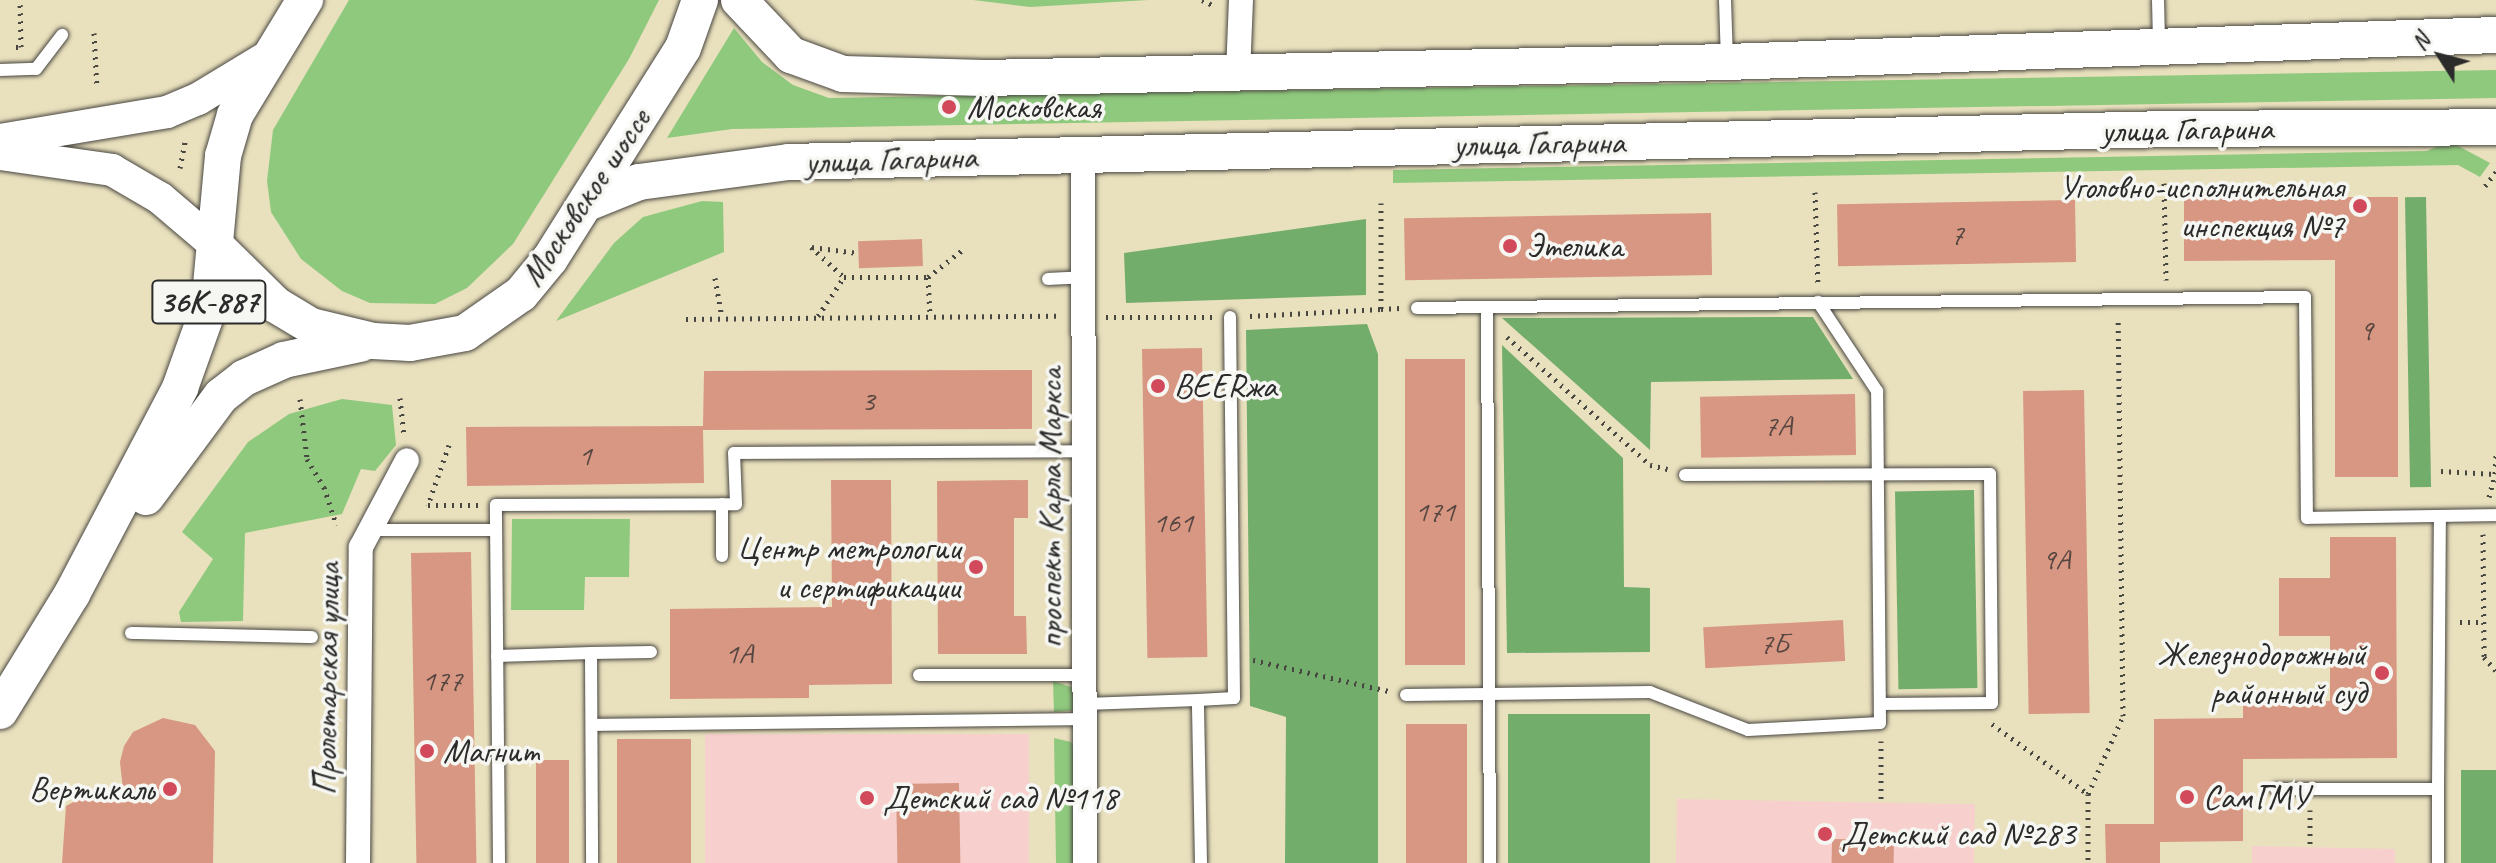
<!DOCTYPE html>
<meta charset="utf-8">
<style>
body{margin:0}
#map{position:relative;width:2496px;height:863px;overflow:hidden;background:#e9e0bd;font-family:Caveat,sans-serif}
div>[style]{position:absolute}
.built>*{inset:0;background:#f7d0ce;transform-origin:0 0}
.green>*{inset:0;background:#8fc97d}
.forest>*{inset:0;background:#73ad6c;transform-origin:0 0}
.building>*{inset:0;background:#d89782;transform-origin:0 0}
.path>*{height:5px;margin-top:-2.5px;transform-origin:0;background:repeating-linear-gradient(90deg,#484641 0 2px,transparent 0 8px)}
.roads{filter:drop-shadow(0 0 2px #484641) drop-shadow(0 0 2px #484641)}
.lane>*{height:12px;margin:-6px;padding:0 6px;transform-origin:6px;border-radius:6px;background:#fff}
.street>*{height:24px;margin:-12px;padding:0 12px;transform-origin:12px;border-radius:12px;background:#fff}
.secondary>*{height:32px;margin:-16px;padding:0 16px;transform-origin:16px;border-radius:16px;background:#fff}
.primary>*{height:36px;margin:-18px;padding:0 18px;transform-origin:18px;border-radius:18px;background:#fff}
.dots>*{width:22px;height:22px;translate:-50% -50%;box-sizing:border-box;border:4px solid #f6f6f2;border-radius:50%}
span{translate:-50% -50%;white-space:nowrap;text-align:center;line-height:1.15;-webkit-text-stroke:7px #f6f6f2;paint-order:stroke}
.number-label{font-size:30px;color:#564641}
.number-label span{-webkit-text-stroke-width:0}
.shield-label span{padding:2px 6px;background:#f6f6f2;border:2px solid;border-radius:6px;-webkit-text-stroke-width:0}
.shield-label{font-size:32px;color:#2b2b2b;font-weight:700}
.poi-label{font-size:34px;color:#2b2b2b}
.left{translate:0 -50%;text-align:left}
.right{translate:-100% -50%;text-align:right}
.street-label{font-size:34px;color:#2b2b2b}
.north{position:absolute;left:2400px;top:16px;width:80px;height:80px;-webkit-text-stroke:6px #f6f6f2;paint-order:stroke;rotate:306deg;font-size:22px;font-weight:700;line-height:32px;text-align:center;color:#2b2b2b}
.north::after{content:'';display:block;margin:auto;width:28px;height:36px;background:#2b2b2b;clip-path:polygon(50% 0,100% 100%,50% 72%,0 100%)}
</style>
<div id="map">
<div class="built">
<div style="left:1029px;top:734px;width:129px;height:324px;rotate:90deg"></div>
<div style="left:1677px;top:799px;width:298px;height:64px;rotate:1deg"></div>
<div style="clip-path:polygon(2252px 846px,2395px 849px,2395px 863px,2252px 863px)"></div>
</div>
<div class="green">
<div style="clip-path:polygon(349px 0,659px 0,629px 59px,513px 244px,467px 288px,435px 304px,370px 303px,342px 291px,301px 259px,271px 212px,267px 181px,273px 130px)"></div>
<div style="clip-path:polygon(973px 0,1148px 0,1030px 7px)"></div>
<div style="clip-path:polygon(734px 28px,762px 62px,793px 85px,829px 98px,2496px 70px,2496px 98px,732px 129px,667px 138px)"></div>
<div style="clip-path:polygon(2449px 141px,2490px 163px,2480px 177px,2458px 165px,1393px 183px,1393px 170px,2427px 151px)"></div>
<div style="clip-path:polygon(702px 201px,723px 202px,724px 252px,556px 321px,614px 243px,643px 217px)"></div>
<div style="clip-path:polygon(342px 399px,392px 405px,396px 445px,375px 471px,361px 469px,342px 514px,245px 533px,243px 621px,181px 622px,179px 612px,213px 559px,182px 532px,248px 442px,289px 414px)"></div>
<div style="clip-path:polygon(512px 519px,630px 519px,629px 577px,585px 577px,584px 610px,511px 610px)"></div>
<div style="clip-path:polygon(1053px 681px,1074px 688px,1077px 710px,1054px 712px)"></div>
<div style="clip-path:polygon(1054px 738px,1071px 742px,1075px 750px,1076px 863px,1056px 863px)"></div>
</div>
<div class="forest">
<div style="left:2426px;top:197px;width:290px;height:21px;rotate:89deg"></div>
<div style="clip-path:polygon(1366px 219px,1366px 295px,1126px 303px,1124px 253px)"></div>
<div style="clip-path:polygon(1813px 317px,1853px 379px,1651px 382px,1650px 450px,1502px 318px)"></div>
<div style="clip-path:polygon(1367px 324px,1378px 354px,1378px 863px,1285px 863px,1286px 717px,1250px 706px,1246px 330px)"></div>
<div style="clip-path:polygon(1502px 345px,1623px 458px,1624px 587px,1650px 588px,1650px 652px,1507px 653px)"></div>
<div style="left:1974px;top:490px;width:198px;height:79px;rotate:89deg"></div>
<div style="left:1508px;top:714px;width:142px;height:149px"></div>
<div style="left:2461px;top:770px;width:35px;height:93px"></div>
</div>
<div class="building">
<div style="clip-path:polygon(2184px 197px,2398px 197px,2398px 477px,2335px 477px,2335px 260px,2184px 261px)"></div>
<div style="left:2075px;top:200px;width:62px;height:238px;rotate:89deg"></div>
<div style="left:1711px;top:213px;width:62px;height:307px;rotate:89deg"></div>
<div style="left:922px;top:239px;width:27px;height:64px;rotate:88deg"></div>
<div style="left:1202px;top:348px;width:309px;height:60px;rotate:89deg"></div>
<div style="left:1465px;top:359px;width:306px;height:60px;rotate:90deg"></div>
<div style="clip-path:polygon(1032px 370px,1032px 429px,703px 430px,704px 483px,467px 486px,466px 427px,703px 426px,704px 371px)"></div>
<div style="left:2084px;top:390px;width:323px;height:61px;rotate:89deg"></div>
<div style="left:1855px;top:394px;width:61px;height:155px;rotate:89deg"></div>
<div style="clip-path:polygon(831px 480px,891px 480px,892px 684px,809px 685px,809px 698px,670px 699px,670px 609px,832px 607px)"></div>
<div style="clip-path:polygon(1028px 480px,1028px 518px,1014px 518px,1014px 616px,1026px 616px,1027px 654px,938px 654px,937px 481px)"></div>
<div style="clip-path:polygon(2330px 537px,2396px 537px,2397px 758px,2243px 759px,2243px 841px,2160px 842px,2160px 863px,2106px 863px,2105px 824px,2154px 824px,2154px 719px,2243px 718px,2243px 702px,2330px 701px,2330px 636px,2279px 636px,2279px 578px,2330px 578px)"></div>
<div style="left:471px;top:552px;width:311px;height:60px;rotate:89deg"></div>
<div style="left:1843px;top:620px;width:41px;height:140px;rotate:87deg"></div>
<div style="clip-path:polygon(163px 718px,195px 725px,215px 751px,213px 863px,62px 863px,66px 806px,79px 799px,124px 799px,120px 762px,124px 746px,133px 732px)"></div>
<div style="left:1406px;top:724px;width:61px;height:139px"></div>
<div style="left:617px;top:739px;width:74px;height:124px"></div>
<div style="left:569px;top:760px;width:103px;height:33px;rotate:90deg"></div>
<div style="left:959px;top:783px;width:80px;height:63px;rotate:89deg"></div>
<div style="left:1832px;top:839px;width:62px;height:24px;rotate:1deg"></div>
</div>
<div class="path">
<div style="left:1202px;top:0;width:14px;rotate:25deg"></div>
<div style="left:94px;top:33px;width:55px;rotate:86.9deg"></div>
<div style="left:16px;top:47px;width:5px"></div>
<div style="left:21px;top:47px;width:47px;rotate:-91.2deg"></div>
<div style="left:180px;top:168px;width:31px;rotate:-79deg"></div>
<div style="left:2164px;top:183px;width:97px;rotate:88.8deg"></div>
<div style="left:2065px;top:185px;width:10px"></div>
<div style="left:2485px;top:186px;width:18px;rotate:-52deg"></div>
<div style="left:1815px;top:192px;width:93px;rotate:88.2deg"></div>
<div style="left:1381px;top:203px;width:106px;rotate:90deg"></div>
<div style="left:1381px;top:309px;width:19px;rotate:-3deg"></div>
<div style="left:811px;top:247px;width:45px;rotate:42.3deg"></div>
<div style="left:844px;top:277px;width:84px"></div>
<div style="left:928px;top:277px;width:47px;rotate:-38.1deg"></div>
<div style="left:812px;top:247px;width:46px;rotate:7.4deg"></div>
<div style="left:928px;top:277px;width:39px;rotate:87deg"></div>
<div style="left:715px;top:278px;width:39px;rotate:80deg"></div>
<div style="left:818px;top:316px;width:47px;rotate:-56.3deg"></div>
<div style="left:1250px;top:316px;width:131px;rotate:-3.1deg"></div>
<div style="left:1106px;top:317px;width:106px"></div>
<div style="left:686px;top:319px;width:374px;rotate:-0.5deg"></div>
<div style="left:1507px;top:337px;width:192px;rotate:41.8deg"></div>
<div style="left:1650px;top:465px;width:18px;rotate:13deg"></div>
<div style="left:400px;top:398px;width:39px;rotate:84deg"></div>
<div style="left:300px;top:399px;width:60px;rotate:83.3deg"></div>
<div style="left:307px;top:459px;width:33px;rotate:59deg"></div>
<div style="left:324px;top:487px;width:40px;rotate:72deg"></div>
<div style="left:449px;top:445px;width:64px;rotate:109.3deg"></div>
<div style="left:428px;top:505px;width:51px"></div>
<div style="left:2441px;top:471px;width:54px;rotate:3.2deg"></div>
<div style="left:2495px;top:474px;width:21px;rotate:-87deg"></div>
<div style="left:2489px;top:497px;width:24px;rotate:-75deg"></div>
<div style="left:2483px;top:534px;width:123px;rotate:89.5deg"></div>
<div style="left:2484px;top:657px;width:18px;rotate:49deg"></div>
<div style="left:2460px;top:622px;width:23px"></div>
<div style="left:1253px;top:660px;width:139px;rotate:12.9deg"></div>
<div style="left:1992px;top:724px;width:119px;rotate:36.1deg"></div>
<div style="left:2088px;top:794px;width:69px;rotate:90deg"></div>
<div style="left:1881px;top:741px;width:62px;rotate:90deg"></div>
<div style="left:2088px;top:794px;width:85px;rotate:-65.8deg"></div>
<div style="left:2123px;top:716px;width:397px;rotate:-90.7deg"></div>
<div style="left:2310px;top:810px;width:38px;rotate:90deg"></div>
</div>
<div class="roads">
<div class="lane">
<div style="left:1725px;top:0;width:59px;rotate:88.1deg"></div>
<div style="left:2158px;top:0;width:42px;rotate:88.6deg"></div>
<div style="left:0;top:70px;width:36px;rotate:-2deg"></div>
<div style="left:36px;top:69px;width:43px;rotate:-52.6deg"></div>
<div style="left:1048px;top:279px;width:34px;rotate:-3deg"></div>
<div style="left:1487px;top:307px;width:556px;rotate:89.69deg"></div>
<div style="left:1417px;top:308px;width:888px;rotate:-0.71deg"></div>
<div style="left:2305px;top:297px;width:221px;rotate:89.5deg"></div>
<div style="left:2307px;top:518px;width:189px;rotate:-0.9deg"></div>
<div style="left:1685px;top:475px;width:305px;rotate:-0.2deg"></div>
<div style="left:1990px;top:474px;width:229px;rotate:89.5deg"></div>
<div style="left:1992px;top:703px;width:111px;rotate:179.5deg"></div>
<div style="left:722px;top:504px;width:52px;rotate:90deg"></div>
<div style="left:368px;top:530px;width:128px"></div>
<div style="left:131px;top:633px;width:181px;rotate:1.3deg"></div>
<div style="left:591px;top:653px;width:60px;rotate:-1deg"></div>
<div style="left:497px;top:656px;width:94px;rotate:-1.8deg"></div>
<div style="left:591px;top:653px;width:210px;rotate:89.7deg"></div>
<div style="left:919px;top:675px;width:166px"></div>
<div style="left:1406px;top:695px;width:244px;rotate:-0.7deg"></div>
<div style="left:1650px;top:692px;width:105px;rotate:21.2deg"></div>
<div style="left:1748px;top:730px;width:132px;rotate:-3deg"></div>
<div style="left:1880px;top:723px;width:332px;rotate:-90.5deg"></div>
<div style="left:1877px;top:391px;width:107px;rotate:-123.5deg"></div>
<div style="left:1085px;top:704px;width:113px;rotate:-2deg"></div>
<div style="left:592px;top:725px;width:493px;rotate:-0.7deg"></div>
<div style="left:2276px;top:789px;width:162px"></div>
<div style="left:2438px;top:789px;width:74px;rotate:90deg"></div>
<div style="left:2438px;top:789px;width:272px;rotate:-89.6deg"></div>
<div style="left:499px;top:863px;width:358px;rotate:-90.5deg"></div>
<div style="left:496px;top:505px;width:240px;rotate:-0.2deg"></div>
<div style="left:736px;top:504px;width:51px;rotate:-92.2deg"></div>
<div style="left:734px;top:453px;width:349px;rotate:-0.3deg"></div>
<div style="left:1201px;top:863px;width:163px;rotate:-91.1deg"></div>
<div style="left:1198px;top:700px;width:36px;rotate:-3deg"></div>
<div style="left:1234px;top:698px;width:381px;rotate:-90.6deg"></div>
</div>
<div class="street">
<div style="left:1238px;top:74px;width:74px;rotate:-87.7deg"></div>
<div style="left:1083px;top:153px;width:710px;rotate:89.84deg"></div>
<div style="left:358px;top:863px;width:316px;rotate:-89.5deg"></div>
<div style="left:361px;top:547px;width:98px;rotate:-62.1deg"></div>
</div>
<div class="secondary">
<div style="left:0;top:140px;width:169px;rotate:-9.5deg"></div>
<div style="left:167px;top:112px;width:34px;rotate:-23deg"></div>
<div style="left:198px;top:99px;width:83px;rotate:-31.2deg"></div>
<div style="left:0;top:154px;width:113px;rotate:8.1deg"></div>
<div style="left:112px;top:170px;width:56px;rotate:30.3deg"></div>
<div style="left:160px;top:198px;width:71px;rotate:40.4deg"></div>
</div>
<div class="primary">
<div style="left:739px;top:0;width:76px;rotate:46.6deg"></div>
<div style="left:791px;top:55px;width:55px;rotate:20.1deg"></div>
<div style="left:843px;top:74px;width:141px;rotate:1.6deg"></div>
<div style="left:984px;top:78px;width:743px;rotate:-1.23deg"></div>
<div style="left:1727px;top:62px;width:769px;rotate:-2.01deg"></div>
<div style="left:587px;top:203px;width:56px;rotate:-22deg"></div>
<div style="left:639px;top:182px;width:151px;rotate:-7.6deg"></div>
<div style="left:789px;top:162px;width:1375px;rotate:-1.37deg"></div>
<div style="left:2164px;top:129px;width:332px;rotate:-0.3deg"></div>
<div style="left:214px;top:244px;width:87px;rotate:44.5deg"></div>
<div style="left:276px;top:305px;width:41px;rotate:31deg"></div>
<div style="left:311px;top:326px;width:64px;rotate:13.6deg"></div>
<div style="left:373px;top:341px;width:37px;rotate:3deg"></div>
<div style="left:410px;top:343px;width:56px;rotate:-10.3deg"></div>
<div style="left:465px;top:333px;width:68px;rotate:-34.9deg"></div>
<div style="left:521px;top:294px;width:45px;rotate:-50.4deg"></div>
<div style="left:550px;top:259px;width:249px;rotate:-57.8deg"></div>
<div style="left:683px;top:48px;width:51px;rotate:-70.5deg"></div>
<div style="left:146px;top:497px;width:126px;rotate:-53.4deg"></div>
<div style="left:221px;top:396px;width:29px;rotate:-38deg"></div>
<div style="left:244px;top:378px;width:44px;rotate:-24.2deg"></div>
<div style="left:284px;top:360px;width:78px;rotate:-11.9deg"></div>
<div style="left:0;top:711px;width:137px;rotate:-58.4deg"></div>
<div style="left:72px;top:594px;width:233px;rotate:-62.3deg"></div>
<div style="left:180px;top:388px;width:86px;rotate:-70.3deg"></div>
<div style="left:209px;top:307px;width:152px;rotate:-84.7deg"></div>
<div style="left:223px;top:156px;width:43px;rotate:-73.7deg"></div>
<div style="left:235px;top:115px;width:135px;rotate:-58.7deg"></div>
</div>
</div>
<div class="dots">
<div style="left:949px;top:107px;background:#d1495b"></div>
<div style="left:2360px;top:206px;background:#d1495b"></div>
<div style="left:1510px;top:246px;background:#d1495b"></div>
<div style="left:1158px;top:386px;background:#d1495b"></div>
<div style="left:976px;top:567px;background:#d1495b"></div>
<div style="left:2382px;top:673px;background:#d1495b"></div>
<div style="left:427px;top:751px;background:#d1495b"></div>
<div style="left:170px;top:789px;background:#d1495b"></div>
<div style="left:2187px;top:797px;background:#d1495b"></div>
<div style="left:867px;top:798px;background:#d1495b"></div>
<div style="left:1825px;top:834px;background:#d1495b"></div>
</div>
<div class="number-label">
<span style="left:1957px;top:234px">7</span>
<span style="left:2366px;top:330px">9</span>
<span style="left:868px;top:400px">3</span>
<span style="left:1778px;top:425px">7А</span>
<span style="left:585px;top:455px">1</span>
<span style="left:1435px;top:511px">171</span>
<span style="left:1173px;top:522px">161</span>
<span style="left:2056px;top:559px">9А</span>
<span style="left:1774px;top:643px">7Б</span>
<span style="left:739px;top:653px">1А</span>
<span style="left:442px;top:680px">177</span>
</div>
<div class="shield-label">
<span style="left:209px;top:302px">36К-887</span>
</div>
<div class="poi-label">
<span class="left" style="left:967px;top:107px">Московская</span>
<span class="right" style="left:2344px;top:206px">Уголовно-исполнительная<br>инспекция №7</span>
<span class="left" style="left:1526px;top:246px">Этелика</span>
<span class="left" style="left:1174px;top:386px">BEERжа</span>
<span class="right" style="left:960px;top:567px">Центр метрологии<br>и сертификации</span>
<span class="right" style="left:2366px;top:673px">Железнодорожный<br>районный суд</span>
<span class="left" style="left:443px;top:751px">Магнит</span>
<span class="right" style="left:154px;top:789px">Вертикаль</span>
<span class="left" style="left:2203px;top:797px">СамГМУ</span>
<span class="left" style="left:883px;top:798px">Детский сад №118</span>
<span class="left" style="left:1841px;top:834px">Детский сад №283</span>
</div>
<div class="street-label">
<span style="left:2187px;top:129px;rotate:-1deg">улица Гагарина</span>
<span style="left:1539px;top:143px;rotate:-1deg">улица Гагарина</span>
<span style="left:891px;top:159px;rotate:-2deg">улица Гагарина</span>
<span style="left:585px;top:197px;rotate:-56deg">Московское шоссе</span>
<span style="left:1050px;top:508px;rotate:-90deg">проспект Карла Маркса</span>
<span style="left:326px;top:679px;rotate:-89deg">Пролетарская улица</span>
</div>
<div class="north">N</div>
</div>
